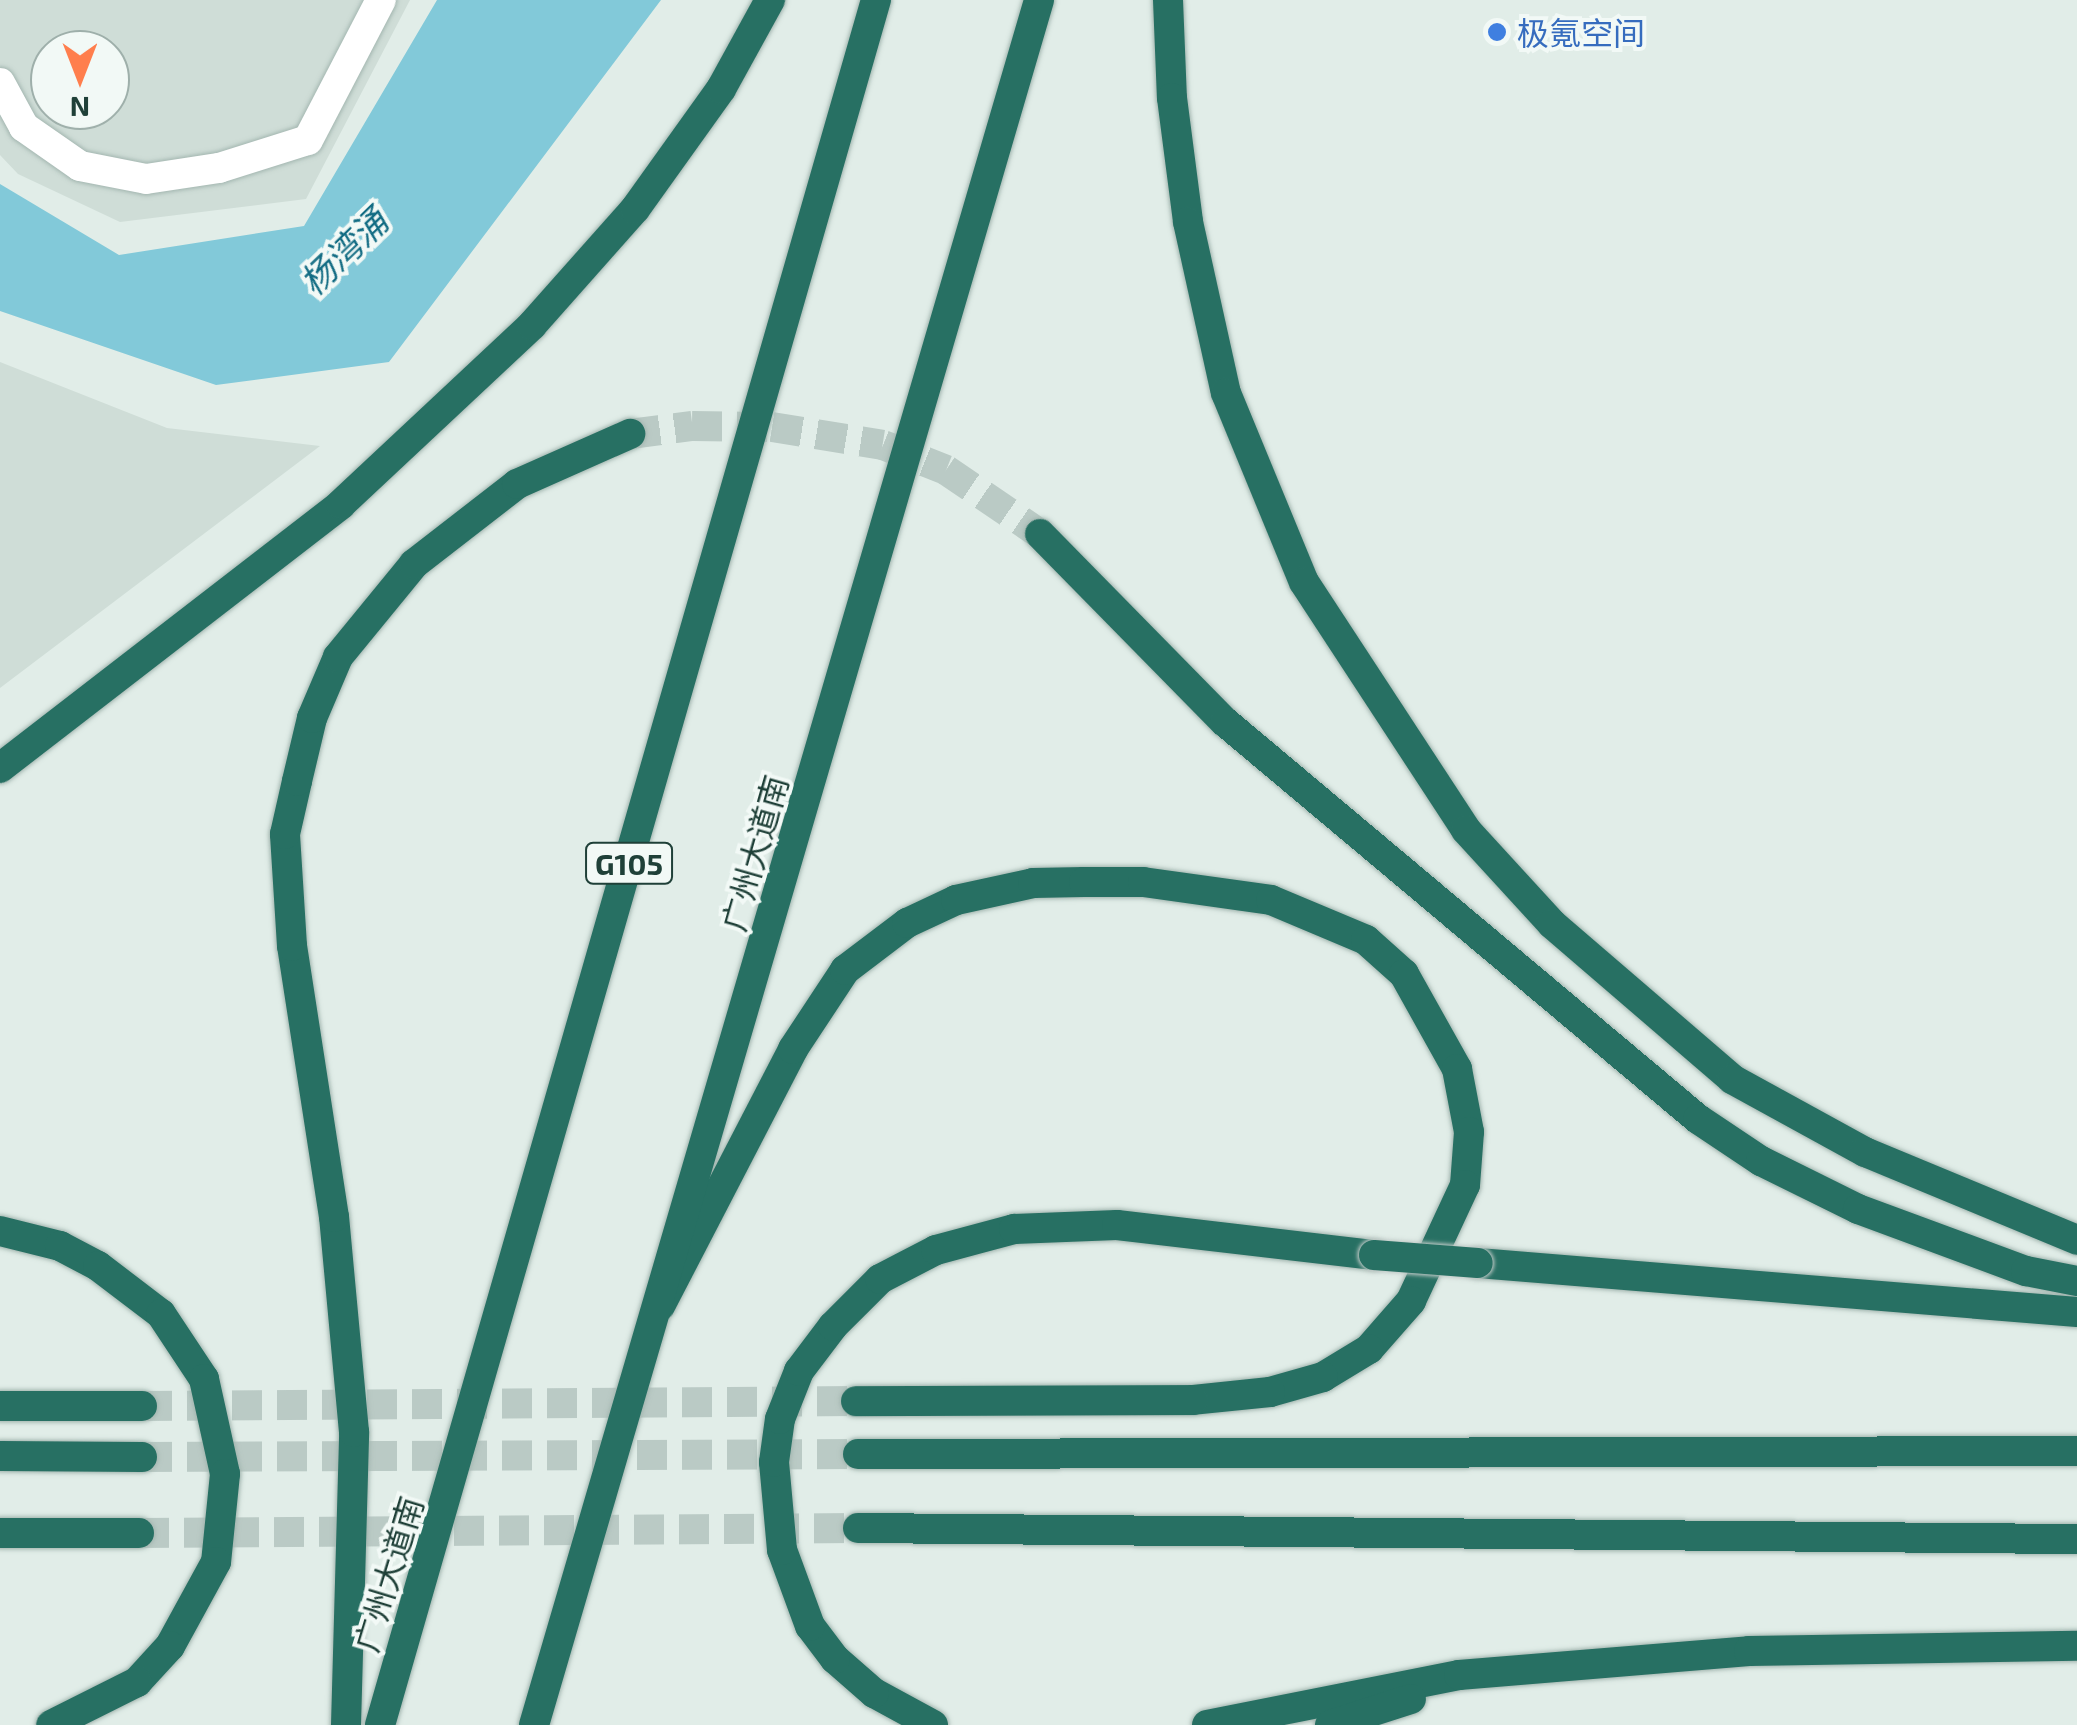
<!DOCTYPE html>
<meta charset="utf-8">
<style>
body{margin:0}
#map{position:relative;width:2077px;height:1725px;overflow:hidden;background:#e1ede8;font-family:"Exo 2","Noto Sans SC",sans-serif}
div>[style]{position:absolute}
.built>*{inset:0;background:#cfddd7}
.water>*{inset:0;background:#82c9d9}
.highway-tunnel>*{height:30px;margin-top:-15px;transform-origin:0;background:repeating-linear-gradient(90deg,#bacac5 0 30px,transparent 0 45px)}
.roads{filter:drop-shadow(0 0 2px #a3b6b0) drop-shadow(0 0 2px #a3b6b0)}
.minor>*{height:30px;margin:-15px;padding:0 15px;transform-origin:15px;border-radius:15px;background:#fff}
.highway>*{height:30px;margin:-15px;padding:0 15px;transform-origin:15px;border-radius:15px;background:#277063}
.bridges{filter:drop-shadow(0 0 2px #c0cac7) drop-shadow(0 0 2px #c0cac7)}
.highway-bridge>*{height:30px;margin:-15px;padding:0 15px;transform-origin:15px;border-radius:15px;background:#277063}
.dots>*{width:28px;height:28px;translate:-50% -50%;box-sizing:border-box;border:5px solid #f2f9f6;border-radius:50%}
span{translate:-50% -50%;white-space:nowrap;text-align:center;line-height:1.15;-webkit-text-stroke:8px #f2f9f6;paint-order:stroke}
.shield-label span{padding:2px 8px;background:#f2f9f6;border:2px solid;border-radius:8px;-webkit-text-stroke-width:0}
.shield-label{font-size:30px;color:#1f4038;font-weight:700}
.shop-label{font-size:32px;color:#366cbe}
.left{translate:0 -50%;text-align:left}
.street-label{font-size:32px;color:#1f4038}
.water-label{font-size:35px;color:#126c83;font-style:italic}
.north{position:absolute;left:30px;top:30px;width:100px;height:100px;box-sizing:border-box;background:#f2f9f6;border:2px solid #9eafaa;border-radius:50%;rotate:180deg;font-size:28px;font-weight:700;line-height:40px;text-align:center;color:#1f4038}
.north::after{content:'';display:block;margin:auto;width:35px;height:45px;background:#ff7e4d;clip-path:polygon(50% 0,100% 100%,50% 72%,0 100%)}
</style>
<div id="map">
<div class="built">
<div style="clip-path:polygon(evenodd,0 0,410px 0,306px 199px,120px 222px,18px 174px,0 155px,0 0,50px 50px,110px 50px,110px 110px,50px 110px,50px 50px)"></div>
<div style="clip-path:polygon(0 362px,167px 428px,320px 446px,0 688px)"></div>
</div>
<div class="water">
<div style="clip-path:polygon(437px 0,661px 0,389px 362px,216px 385px,0 311px,0 184px,119px 255px,304px 226px)"></div>
</div>
<div class="highway-tunnel">
<div style="left:630px;top:434px;width:63px;rotate:-7.4deg"></div>
<div style="left:692px;top:426px;width:80px;rotate:0.7deg"></div>
<div style="left:772px;top:427px;width:112px;rotate:9.2deg"></div>
<div style="left:883px;top:445px;width:68px;rotate:21.6deg"></div>
<div style="left:946px;top:470px;width:114px;rotate:34.2deg"></div>
<div style="left:142px;top:1406px;width:714px;rotate:-0.4deg"></div>
<div style="left:142px;top:1457px;width:716px;rotate:-0.24deg"></div>
<div style="left:139px;top:1533px;width:719px;rotate:-0.4deg"></div>
</div>
<div class="roads">
<div class="minor">
<div style="left:0;top:83px;width:50px;rotate:61.4deg"></div>
<div style="left:24px;top:127px;width:68px;rotate:34.9deg"></div>
<div style="left:80px;top:166px;width:67px;rotate:11.1deg"></div>
<div style="left:146px;top:179px;width:74px;rotate:-8.6deg"></div>
<div style="left:219px;top:168px;width:93px;rotate:-17.5deg"></div>
<div style="left:308px;top:140px;width:158px;rotate:-62.5deg"></div>
</div>
<div class="highway">
<div style="left:1168px;top:0;width:98px;rotate:87.7deg"></div>
<div style="left:1172px;top:98px;width:125px;rotate:82.6deg"></div>
<div style="left:1188px;top:222px;width:175px;rotate:77.5deg"></div>
<div style="left:1226px;top:393px;width:204px;rotate:67.6deg"></div>
<div style="left:1304px;top:582px;width:296px;rotate:56.8deg"></div>
<div style="left:1466px;top:830px;width:127px;rotate:47.5deg"></div>
<div style="left:1552px;top:924px;width:238px;rotate:40.7deg"></div>
<div style="left:1732px;top:1079px;width:152px;rotate:28.8deg"></div>
<div style="left:1865px;top:1152px;width:230px;rotate:22.5deg"></div>
<div style="left:1040px;top:534px;width:264px;rotate:45.5deg"></div>
<div style="left:1225px;top:722px;width:618px;rotate:40.01deg"></div>
<div style="left:1698px;top:1119px;width:76px;rotate:33.7deg"></div>
<div style="left:1761px;top:1161px;width:108px;rotate:26.3deg"></div>
<div style="left:1858px;top:1209px;width:179px;rotate:20.3deg"></div>
<div style="left:2026px;top:1271px;width:52px;rotate:11.1deg"></div>
<div style="left:0;top:768px;width:431px;rotate:-37.7deg"></div>
<div style="left:341px;top:504px;width:262px;rotate:-43.1deg"></div>
<div style="left:532px;top:325px;width:155px;rotate:-48.4deg"></div>
<div style="left:635px;top:209px;width:148px;rotate:-54.4deg"></div>
<div style="left:721px;top:89px;width:102px;rotate:-61.2deg"></div>
<div style="left:0;top:1231px;width:62px;rotate:14deg"></div>
<div style="left:60px;top:1246px;width:43px;rotate:27.8deg"></div>
<div style="left:98px;top:1266px;width:79px;rotate:37.3deg"></div>
<div style="left:161px;top:1314px;width:78px;rotate:56.5deg"></div>
<div style="left:204px;top:1379px;width:97px;rotate:77.5deg"></div>
<div style="left:225px;top:1474px;width:88px;rotate:95.8deg"></div>
<div style="left:216px;top:1562px;width:96px;rotate:118.7deg"></div>
<div style="left:170px;top:1646px;width:49px;rotate:132.5deg"></div>
<div style="left:137px;top:1682px;width:96px;rotate:153.4deg"></div>
<div style="left:1478px;top:1263px;width:601px;rotate:4.68deg"></div>
<div style="left:660px;top:1306px;width:289px;rotate:-62.6deg"></div>
<div style="left:793px;top:1049px;width:95px;rotate:-56.6deg"></div>
<div style="left:845px;top:970px;width:78px;rotate:-37.2deg"></div>
<div style="left:907px;top:923px;width:54px;rotate:-25.1deg"></div>
<div style="left:956px;top:900px;width:79px;rotate:-12.4deg"></div>
<div style="left:1033px;top:883px;width:51px;rotate:-1.1deg"></div>
<div style="left:1084px;top:882px;width:59px"></div>
<div style="left:1143px;top:882px;width:129px;rotate:8deg"></div>
<div style="left:1271px;top:900px;width:103px;rotate:22.8deg"></div>
<div style="left:1366px;top:940px;width:51px;rotate:41.8deg"></div>
<div style="left:1404px;top:974px;width:109px;rotate:60.8deg"></div>
<div style="left:1457px;top:1069px;width:64px;rotate:79.2deg"></div>
<div style="left:1469px;top:1132px;width:53px;rotate:94.3deg"></div>
<div style="left:1465px;top:1185px;width:128px;rotate:115deg"></div>
<div style="left:1411px;top:1301px;width:64px;rotate:131.2deg"></div>
<div style="left:1369px;top:1349px;width:54px;rotate:148.7deg"></div>
<div style="left:1323px;top:1377px;width:55px;rotate:164.2deg"></div>
<div style="left:1270px;top:1392px;width:77px;rotate:174.1deg"></div>
<div style="left:1193px;top:1400px;width:337px;rotate:179.8deg"></div>
<div style="left:0;top:1406px;width:142px"></div>
<div style="left:858px;top:1454px;width:1219px;rotate:-0.14deg"></div>
<div style="left:0;top:1456px;width:142px;rotate:0.4deg"></div>
<div style="left:858px;top:1528px;width:1219px;rotate:0.52deg"></div>
<div style="left:0;top:1533px;width:139px"></div>
<div style="left:346px;top:1725px;width:293px;rotate:-88.4deg"></div>
<div style="left:354px;top:1432px;width:216px;rotate:-95.3deg"></div>
<div style="left:334px;top:1217px;width:274px;rotate:-98.8deg"></div>
<div style="left:292px;top:946px;width:112px;rotate:-93.6deg"></div>
<div style="left:285px;top:834px;width:54px;rotate:-77.2deg"></div>
<div style="left:297px;top:781px;width:65px;rotate:-76.6deg"></div>
<div style="left:312px;top:718px;width:66px;rotate:-66.9deg"></div>
<div style="left:338px;top:657px;width:120px;rotate:-50.7deg"></div>
<div style="left:414px;top:564px;width:130px;rotate:-37.8deg"></div>
<div style="left:517px;top:484px;width:124px;rotate:-23.9deg"></div>
<div style="left:380px;top:1725px;width:1795px;rotate:-73.96deg"></div>
<div style="left:534px;top:1725px;width:1797px;rotate:-73.68deg"></div>
<div style="left:933px;top:1725px;width:67px;rotate:-151.5deg"></div>
<div style="left:874px;top:1693px;width:52px;rotate:-138.9deg"></div>
<div style="left:835px;top:1659px;width:41px;rotate:-127.1deg"></div>
<div style="left:810px;top:1626px;width:81px;rotate:-110.2deg"></div>
<div style="left:782px;top:1550px;width:88px;rotate:-95.2deg"></div>
<div style="left:774px;top:1462px;width:43px;rotate:-82.1deg"></div>
<div style="left:780px;top:1419px;width:52px;rotate:-68.4deg"></div>
<div style="left:799px;top:1371px;width:56px;rotate:-52.9deg"></div>
<div style="left:833px;top:1326px;width:66px;rotate:-45deg"></div>
<div style="left:880px;top:1279px;width:63px;rotate:-27.4deg"></div>
<div style="left:936px;top:1250px;width:81px;rotate:-15.1deg"></div>
<div style="left:1014px;top:1229px;width:103px;rotate:-2.2deg"></div>
<div style="left:1117px;top:1225px;width:259px;rotate:6.7deg"></div>
<div style="left:1207px;top:1725px;width:257px;rotate:-11.2deg"></div>
<div style="left:1459px;top:1675px;width:291px;rotate:-4.7deg"></div>
<div style="left:1749px;top:1651px;width:328px;rotate:-0.9deg"></div>
<div style="left:1330px;top:1725px;width:85px;rotate:-17.8deg"></div>
</div>
</div>
<div class="bridges">
<div class="highway-bridge">
<div style="left:1374px;top:1255px;width:104px;rotate:4.4deg"></div>
</div>
</div>
<div class="dots">
<div style="left:1497px;top:32px;background:#3f7fe0"></div>
</div>
<div class="shield-label">
<span style="left:629px;top:863px">G105</span>
</div>
<div class="shop-label">
<span class="left" style="left:1517px;top:32px">极氪空间</span>
</div>
<div class="street-label">
<span style="left:754px;top:853px;rotate:-74deg">广州大道南</span>
<span style="left:388px;top:1574px;rotate:-73deg">广州大道南</span>
</div>
<div class="water-label">
<span style="left:343px;top:251px;rotate:-44deg">杨湾涌</span>
</div>
<div class="north">N</div>
</div>
